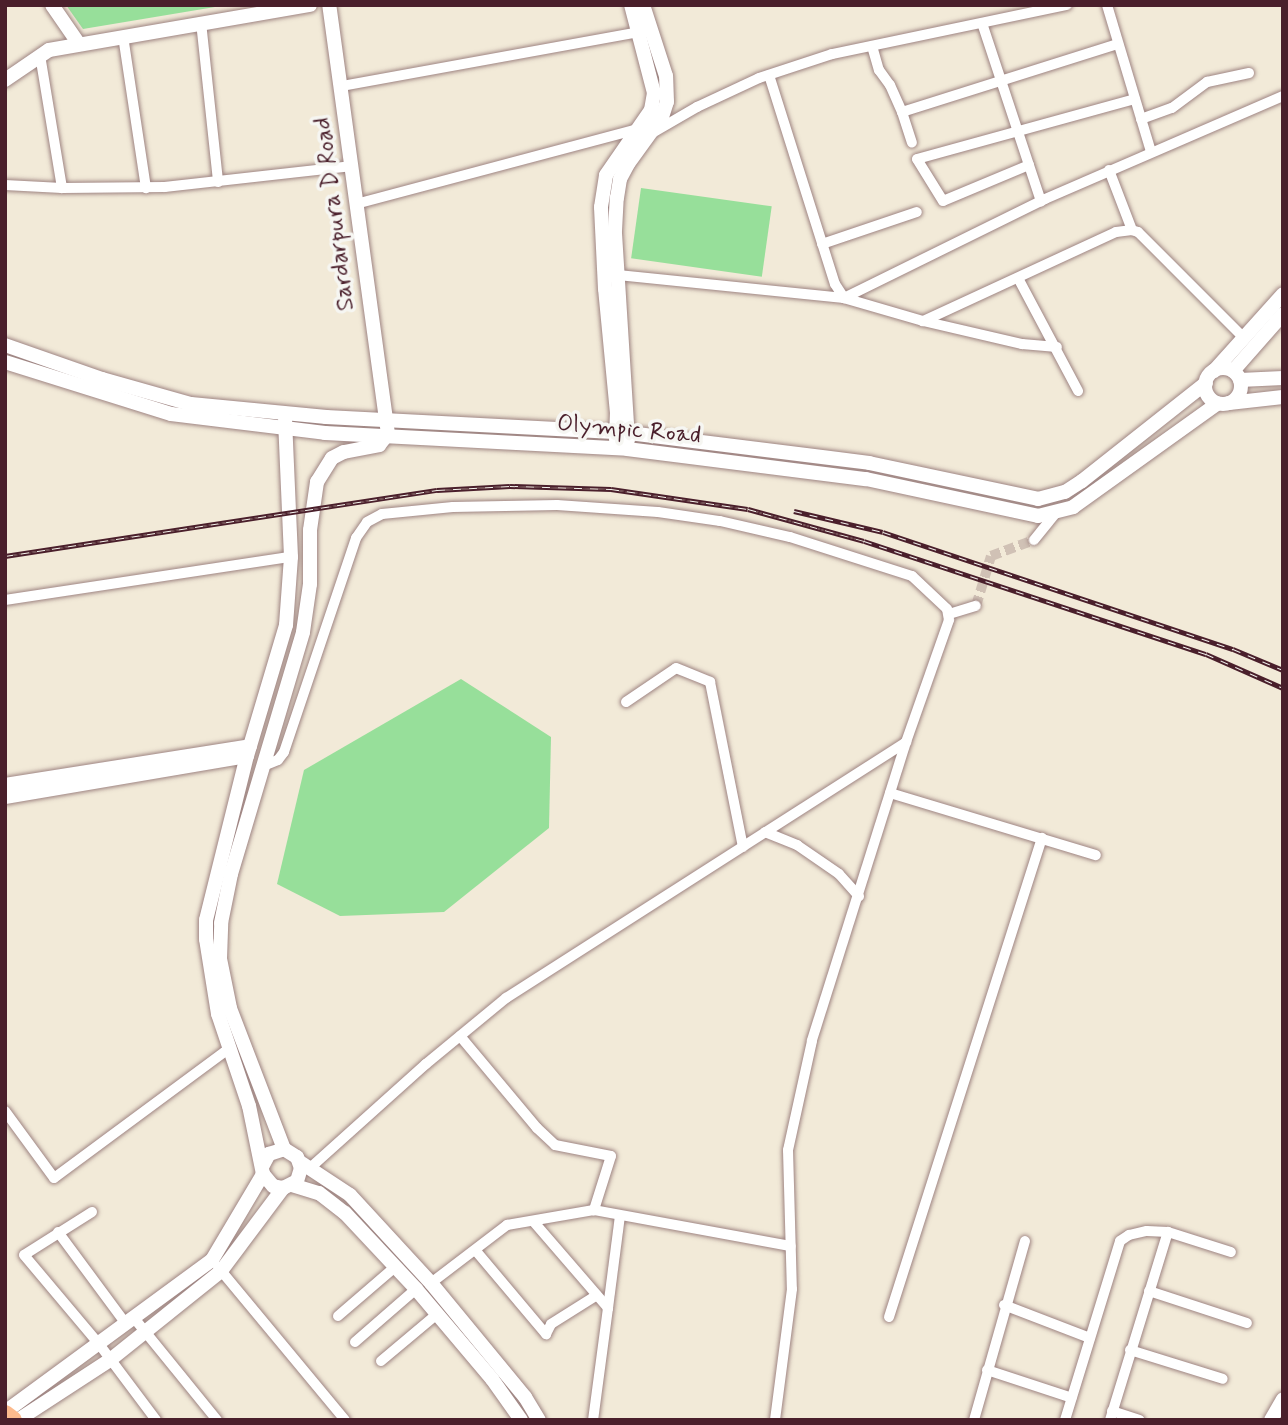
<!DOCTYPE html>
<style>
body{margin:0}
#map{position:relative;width:1288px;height:1425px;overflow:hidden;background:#f2ead8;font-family:Mynerve,sans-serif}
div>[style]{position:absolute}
.green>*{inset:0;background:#97df9a;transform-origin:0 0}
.minor-tunnel>*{height:10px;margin-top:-5px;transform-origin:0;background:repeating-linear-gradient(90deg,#d0c1b5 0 10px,transparent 0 15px)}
.roads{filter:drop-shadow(0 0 2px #9e8482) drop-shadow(0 0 2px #9e8482)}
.minor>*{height:10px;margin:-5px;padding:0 5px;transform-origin:5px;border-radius:5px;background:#fff}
.tertiary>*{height:14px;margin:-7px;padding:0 7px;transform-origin:7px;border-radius:7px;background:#fff}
.tertiary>.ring{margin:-7px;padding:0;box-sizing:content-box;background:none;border:14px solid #fff;border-radius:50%}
.trunk>*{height:18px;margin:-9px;padding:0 9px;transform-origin:9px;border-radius:9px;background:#fcba8d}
.rail>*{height:5px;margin-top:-2.5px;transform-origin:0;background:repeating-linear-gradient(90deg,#f6f6f2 0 8px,#4a1f2b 0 16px);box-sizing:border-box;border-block:2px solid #4a1f2b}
span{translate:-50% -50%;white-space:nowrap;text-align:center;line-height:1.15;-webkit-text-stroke:7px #f6f6f2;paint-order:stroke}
.street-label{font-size:24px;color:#4a1f2b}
.frame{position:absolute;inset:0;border:7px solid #4a1f2b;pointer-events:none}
</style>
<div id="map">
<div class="green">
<div style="clip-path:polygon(66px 5px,227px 5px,83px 29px)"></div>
<div style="left:641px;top:188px;width:132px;height:71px;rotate:8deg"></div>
<div style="clip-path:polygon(461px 679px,551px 737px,549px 828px,444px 912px,340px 916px,277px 884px,304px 770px)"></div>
</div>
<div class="minor-tunnel">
<div style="left:976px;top:606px;width:52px;rotate:-73.3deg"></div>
<div style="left:991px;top:556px;width:46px;rotate:-20.4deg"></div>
</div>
<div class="roads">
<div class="minor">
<div style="left:1107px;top:5px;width:153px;rotate:73.3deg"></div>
<div style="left:201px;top:22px;width:161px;rotate:83.9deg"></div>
<div style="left:982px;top:23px;width:188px;rotate:71.7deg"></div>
<div style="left:123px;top:36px;width:154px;rotate:81.4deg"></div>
<div style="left:872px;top:46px;width:25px;rotate:74deg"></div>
<div style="left:879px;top:70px;width:19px;rotate:54deg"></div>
<div style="left:890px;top:85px;width:30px;rotate:66deg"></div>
<div style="left:902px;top:112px;width:226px;rotate:-17.5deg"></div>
<div style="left:40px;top:55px;width:135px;rotate:80.6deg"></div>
<div style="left:769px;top:75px;width:219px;rotate:72.5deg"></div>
<div style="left:835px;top:284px;width:17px;rotate:57deg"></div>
<div style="left:342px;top:86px;width:302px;rotate:-10.3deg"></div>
<div style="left:902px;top:112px;width:32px;rotate:72deg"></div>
<div style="left:1141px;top:119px;width:33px;rotate:-20deg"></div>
<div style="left:1172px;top:108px;width:44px;rotate:-36.6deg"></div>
<div style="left:1207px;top:82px;width:43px;rotate:-12.1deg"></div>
<div style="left:654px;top:132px;width:50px;rotate:-30.2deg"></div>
<div style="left:697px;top:107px;width:68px;rotate:-25.1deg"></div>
<div style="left:759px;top:78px;width:77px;rotate:-18.2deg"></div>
<div style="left:832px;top:54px;width:240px;rotate:-11.8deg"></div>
<div style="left:1029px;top:165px;width:93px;rotate:157.3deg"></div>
<div style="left:943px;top:201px;width:49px;rotate:-121.8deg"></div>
<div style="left:917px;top:159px;width:226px;rotate:-15.4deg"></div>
<div style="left:1109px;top:170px;width:64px;rotate:69deg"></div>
<div style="left:5px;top:185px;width:57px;rotate:3deg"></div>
<div style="left:62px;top:188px;width:103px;rotate:-0.6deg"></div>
<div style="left:165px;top:187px;width:188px;rotate:-6.4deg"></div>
<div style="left:356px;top:204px;width:295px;rotate:-14.9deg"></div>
<div style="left:822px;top:244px;width:100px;rotate:-18.6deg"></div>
<div style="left:618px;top:275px;width:227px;rotate:5.8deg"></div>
<div style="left:1018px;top:278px;width:128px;rotate:62deg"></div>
<div style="left:923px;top:321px;width:102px;rotate:13.1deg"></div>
<div style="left:1022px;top:344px;width:35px;rotate:5deg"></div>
<div style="left:1242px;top:336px;width:147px;rotate:-135deg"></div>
<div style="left:1138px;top:232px;width:6px;rotate:-162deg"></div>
<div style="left:1132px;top:230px;width:16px;rotate:173deg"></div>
<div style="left:1116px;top:232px;width:213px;rotate:155.2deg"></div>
<div style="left:923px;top:321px;width:82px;rotate:-163.8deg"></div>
<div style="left:844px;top:298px;width:224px;rotate:-26.2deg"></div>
<div style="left:1045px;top:199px;width:259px;rotate:-23.4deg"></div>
<div style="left:1034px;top:540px;width:35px;rotate:-51deg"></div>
<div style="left:5px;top:600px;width:289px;rotate:-8.6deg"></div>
<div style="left:949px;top:614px;width:28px;rotate:-17deg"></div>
<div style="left:626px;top:702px;width:60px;rotate:-34.2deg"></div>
<div style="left:676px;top:668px;width:37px;rotate:22deg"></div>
<div style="left:710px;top:682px;width:168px;rotate:78.7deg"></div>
<div style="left:263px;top:766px;width:16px;rotate:-22deg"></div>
<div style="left:278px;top:760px;width:10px;rotate:-53deg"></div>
<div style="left:284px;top:752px;width:226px;rotate:-71.4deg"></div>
<div style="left:356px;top:538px;width:19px;rotate:-55deg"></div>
<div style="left:367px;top:522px;width:17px;rotate:-28deg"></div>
<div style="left:382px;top:514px;width:71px;rotate:-5.6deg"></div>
<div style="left:453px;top:507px;width:104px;rotate:-1.1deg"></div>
<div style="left:557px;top:505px;width:101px;rotate:4deg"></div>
<div style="left:658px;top:512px;width:63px;rotate:8.3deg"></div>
<div style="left:720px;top:521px;width:72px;rotate:12.9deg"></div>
<div style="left:790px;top:537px;width:128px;rotate:17.7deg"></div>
<div style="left:912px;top:576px;width:48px;rotate:43.3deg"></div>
<div style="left:947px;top:609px;width:11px;rotate:80deg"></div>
<div style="left:949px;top:620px;width:129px;rotate:109.4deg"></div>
<div style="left:906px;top:742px;width:313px;rotate:107.5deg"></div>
<div style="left:812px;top:1041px;width:112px;rotate:102.4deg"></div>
<div style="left:788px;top:1150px;width:139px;rotate:88.4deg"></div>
<div style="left:792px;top:1289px;width:132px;rotate:97.4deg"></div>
<div style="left:890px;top:793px;width:215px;rotate:16.8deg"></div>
<div style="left:765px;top:832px;width:35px;rotate:22deg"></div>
<div style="left:797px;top:845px;width:51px;rotate:34.6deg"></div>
<div style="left:839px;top:874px;width:30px;rotate:48deg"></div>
<div style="left:460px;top:1036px;width:120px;rotate:50.1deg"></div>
<div style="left:537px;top:1128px;width:25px;rotate:43deg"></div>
<div style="left:555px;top:1145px;width:57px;rotate:11.1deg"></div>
<div style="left:611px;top:1156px;width:57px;rotate:107.5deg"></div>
<div style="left:5px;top:1111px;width:83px;rotate:53.8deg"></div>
<div style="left:54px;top:1178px;width:219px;rotate:-36.5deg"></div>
<div style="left:310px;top:1168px;width:156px;rotate:-41.9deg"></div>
<div style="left:426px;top:1064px;width:104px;rotate:-39.5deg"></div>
<div style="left:506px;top:998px;width:475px;rotate:-32.6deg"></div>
<div style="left:92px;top:1212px;width:80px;rotate:147.7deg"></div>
<div style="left:24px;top:1255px;width:116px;rotate:49.9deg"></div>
<div style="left:99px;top:1344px;width:95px;rotate:53.1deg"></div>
<div style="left:533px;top:1221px;width:115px;rotate:49.2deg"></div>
<div style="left:608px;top:1308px;width:113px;rotate:97.6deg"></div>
<div style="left:58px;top:1232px;width:114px;rotate:53.5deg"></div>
<div style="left:476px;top:1251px;width:109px;rotate:49.9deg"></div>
<div style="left:546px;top:1334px;width:11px;rotate:-63deg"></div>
<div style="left:551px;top:1324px;width:54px;rotate:-32.2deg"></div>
<div style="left:218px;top:1267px;width:199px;rotate:50.3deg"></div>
<div style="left:431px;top:1283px;width:96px;rotate:-37.3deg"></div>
<div style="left:507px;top:1225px;width:88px;rotate:-9.8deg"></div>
<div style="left:594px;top:1210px;width:200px;rotate:10.4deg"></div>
<div style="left:1149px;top:1291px;width:103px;rotate:18.1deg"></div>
<div style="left:1004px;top:1305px;width:92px;rotate:21deg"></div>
<div style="left:608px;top:1308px;width:93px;rotate:-82.6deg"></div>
<div style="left:338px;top:1316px;width:75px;rotate:-40.7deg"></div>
<div style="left:889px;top:1317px;width:503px;rotate:-72.29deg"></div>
<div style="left:134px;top:1318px;width:132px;rotate:50.9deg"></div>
<div style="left:355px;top:1342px;width:81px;rotate:-41deg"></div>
<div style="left:1130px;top:1350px;width:97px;rotate:17.3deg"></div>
<div style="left:381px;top:1361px;width:73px;rotate:-40deg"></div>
<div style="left:987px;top:1370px;width:89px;rotate:18.2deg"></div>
<div style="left:1112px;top:1411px;width:29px;rotate:18deg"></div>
<div style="left:974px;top:1420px;width:186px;rotate:-74.1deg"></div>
<div style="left:1065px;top:1420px;width:187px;rotate:-72.9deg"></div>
<div style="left:1120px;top:1241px;width:11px;rotate:-34deg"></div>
<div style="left:1129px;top:1235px;width:18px;rotate:-13deg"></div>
<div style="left:1147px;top:1231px;width:21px;rotate:3deg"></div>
<div style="left:1168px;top:1232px;width:66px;rotate:17.6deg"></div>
<div style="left:1110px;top:1420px;width:197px;rotate:-72.9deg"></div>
</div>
<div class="tertiary">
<div style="left:52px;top:5px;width:47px;rotate:55.3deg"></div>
<div style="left:5px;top:80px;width:53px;rotate:-34.3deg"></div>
<div style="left:49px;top:50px;width:265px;rotate:-9.8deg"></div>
<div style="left:5px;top:345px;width:103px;rotate:19.3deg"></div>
<div style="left:102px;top:379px;width:92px;rotate:15.7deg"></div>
<div style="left:191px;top:404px;width:136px;rotate:5.5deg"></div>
<div style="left:326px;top:417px;width:303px;rotate:3deg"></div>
<div style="left:629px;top:433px;width:242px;rotate:7.1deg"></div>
<div style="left:869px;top:463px;width:173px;rotate:12deg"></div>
<div style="left:1038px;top:499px;width:28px;rotate:-15deg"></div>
<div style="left:1065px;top:492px;width:20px;rotate:-33deg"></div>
<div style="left:1082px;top:481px;width:158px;rotate:-38.3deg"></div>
<div style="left:5px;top:362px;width:174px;rotate:17.4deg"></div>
<div style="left:171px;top:414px;width:155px;rotate:7deg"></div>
<div style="left:325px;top:433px;width:302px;rotate:3deg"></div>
<div style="left:627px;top:449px;width:241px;rotate:7.2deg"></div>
<div style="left:866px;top:479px;width:176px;rotate:12.1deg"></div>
<div style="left:1038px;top:516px;width:36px;rotate:-14deg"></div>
<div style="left:1073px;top:507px;width:178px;rotate:-35.6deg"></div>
<div class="ring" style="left:1205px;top:368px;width:22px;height:22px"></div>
<div style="left:1214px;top:371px;width:103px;rotate:-48.1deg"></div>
<div style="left:1233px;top:371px;width:76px;rotate:-48.7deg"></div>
<div style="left:1240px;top:380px;width:43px;rotate:-2.7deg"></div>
<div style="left:1229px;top:403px;width:54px;rotate:-6.3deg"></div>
<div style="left:616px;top:440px;width:27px;rotate:-88deg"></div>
<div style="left:617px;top:413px;width:125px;rotate:-95.5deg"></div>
<div style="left:605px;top:289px;width:82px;rotate:-92.8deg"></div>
<div style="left:601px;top:207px;width:32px;rotate:-81deg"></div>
<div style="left:606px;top:175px;width:79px;rotate:-55.3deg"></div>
<div style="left:651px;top:110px;width:17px;rotate:-80deg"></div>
<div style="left:654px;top:93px;width:91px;rotate:-104.6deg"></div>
<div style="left:628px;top:440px;width:209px;rotate:-93.6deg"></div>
<div style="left:615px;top:231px;width:33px;rotate:-87deg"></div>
<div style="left:617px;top:198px;width:19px;rotate:-81deg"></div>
<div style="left:620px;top:179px;width:17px;rotate:-62deg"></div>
<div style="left:628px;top:164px;width:58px;rotate:-54.1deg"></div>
<div style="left:662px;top:117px;width:16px;rotate:-72deg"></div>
<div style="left:667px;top:102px;width:26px;rotate:-92deg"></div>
<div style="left:666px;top:76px;width:75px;rotate:-107.9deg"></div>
<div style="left:5px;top:785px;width:248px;rotate:-9deg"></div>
<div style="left:5px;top:797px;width:245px;rotate:-9.6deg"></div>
<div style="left:284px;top:1149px;width:151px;rotate:-111deg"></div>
<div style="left:230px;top:1008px;width:50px;rotate:-101.5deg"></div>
<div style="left:220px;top:959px;width:36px;rotate:-88deg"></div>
<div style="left:221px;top:923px;width:50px;rotate:-78.5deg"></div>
<div style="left:231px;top:874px;width:252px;rotate:-73.4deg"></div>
<div style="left:303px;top:632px;width:49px;rotate:-81.7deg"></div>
<div style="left:310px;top:584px;width:54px;rotate:-90deg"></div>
<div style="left:310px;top:530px;width:49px;rotate:-81.7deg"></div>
<div style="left:317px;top:482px;width:28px;rotate:-58deg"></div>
<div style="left:332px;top:458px;width:13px;rotate:-27deg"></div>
<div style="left:344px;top:452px;width:36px;rotate:-11deg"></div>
<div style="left:379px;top:445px;width:14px;rotate:-51deg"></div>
<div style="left:388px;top:434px;width:433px;rotate:-97.8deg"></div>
<div style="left:300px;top:1162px;width:60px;rotate:33.4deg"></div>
<div style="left:350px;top:1195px;width:120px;rotate:47.4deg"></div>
<div style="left:431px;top:1283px;width:148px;rotate:50.5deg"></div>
<div style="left:525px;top:1397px;width:27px;rotate:59deg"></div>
<div style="left:262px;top:1167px;width:15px;rotate:-62deg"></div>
<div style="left:269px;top:1154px;width:16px;rotate:-18deg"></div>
<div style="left:284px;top:1149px;width:15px;rotate:32deg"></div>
<div style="left:297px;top:1157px;width:12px;rotate:70deg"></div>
<div style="left:301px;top:1168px;width:14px;rotate:107deg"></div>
<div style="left:297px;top:1181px;width:16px;rotate:153deg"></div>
<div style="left:283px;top:1188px;width:10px;rotate:-169deg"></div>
<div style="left:273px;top:1186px;width:16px;rotate:-130deg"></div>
<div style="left:263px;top:1174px;width:69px;rotate:-101.6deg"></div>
<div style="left:249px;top:1106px;width:97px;rotate:-108.6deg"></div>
<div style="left:218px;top:1014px;width:76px;rotate:-99.1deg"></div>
<div style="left:206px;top:939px;width:19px;rotate:-90deg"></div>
<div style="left:206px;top:920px;width:169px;rotate:-76deg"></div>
<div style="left:247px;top:756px;width:137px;rotate:-73.4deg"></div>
<div style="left:286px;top:625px;width:68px;rotate:-85.8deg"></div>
<div style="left:291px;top:557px;width:137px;rotate:-92.5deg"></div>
<div style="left:292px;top:1185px;width:28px;rotate:17deg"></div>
<div style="left:319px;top:1193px;width:33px;rotate:38deg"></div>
<div style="left:345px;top:1213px;width:104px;rotate:46.9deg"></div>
<div style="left:416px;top:1289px;width:118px;rotate:49.8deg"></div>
<div style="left:492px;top:1379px;width:50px;rotate:54.7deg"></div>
<div style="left:5px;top:1412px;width:257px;rotate:-36.3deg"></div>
<div style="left:212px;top:1260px;width:100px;rotate:-59.3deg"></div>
<div style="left:18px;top:1420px;width:110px;rotate:-33.1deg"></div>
<div style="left:110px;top:1360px;width:142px;rotate:-38.7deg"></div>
<div style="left:221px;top:1271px;width:104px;rotate:-53.2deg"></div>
<div style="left:1271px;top:1420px;width:24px;rotate:-60deg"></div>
</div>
<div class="trunk">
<div style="left:5px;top:1414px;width:10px;rotate:37deg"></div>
</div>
</div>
<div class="rail">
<div style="left:794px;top:511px;width:91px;rotate:13.3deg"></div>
<div style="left:883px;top:532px;width:369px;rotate:18.5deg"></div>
<div style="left:1233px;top:649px;width:54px;rotate:22.8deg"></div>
<div style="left:5px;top:556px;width:437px;rotate:-8.7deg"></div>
<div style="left:437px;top:490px;width:73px;rotate:-3.1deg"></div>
<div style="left:510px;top:486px;width:101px;rotate:1.7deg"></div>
<div style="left:611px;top:489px;width:138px;rotate:8.3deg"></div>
<div style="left:748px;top:509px;width:120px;rotate:15.4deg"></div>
<div style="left:864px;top:541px;width:360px;rotate:18.3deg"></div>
<div style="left:1206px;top:654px;width:84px;rotate:23.8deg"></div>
</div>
<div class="street-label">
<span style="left:335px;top:214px;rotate:-97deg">Sardarpura D Road</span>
<span style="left:629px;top:430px;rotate:5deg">Olympic Road</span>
</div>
<div class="frame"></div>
</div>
